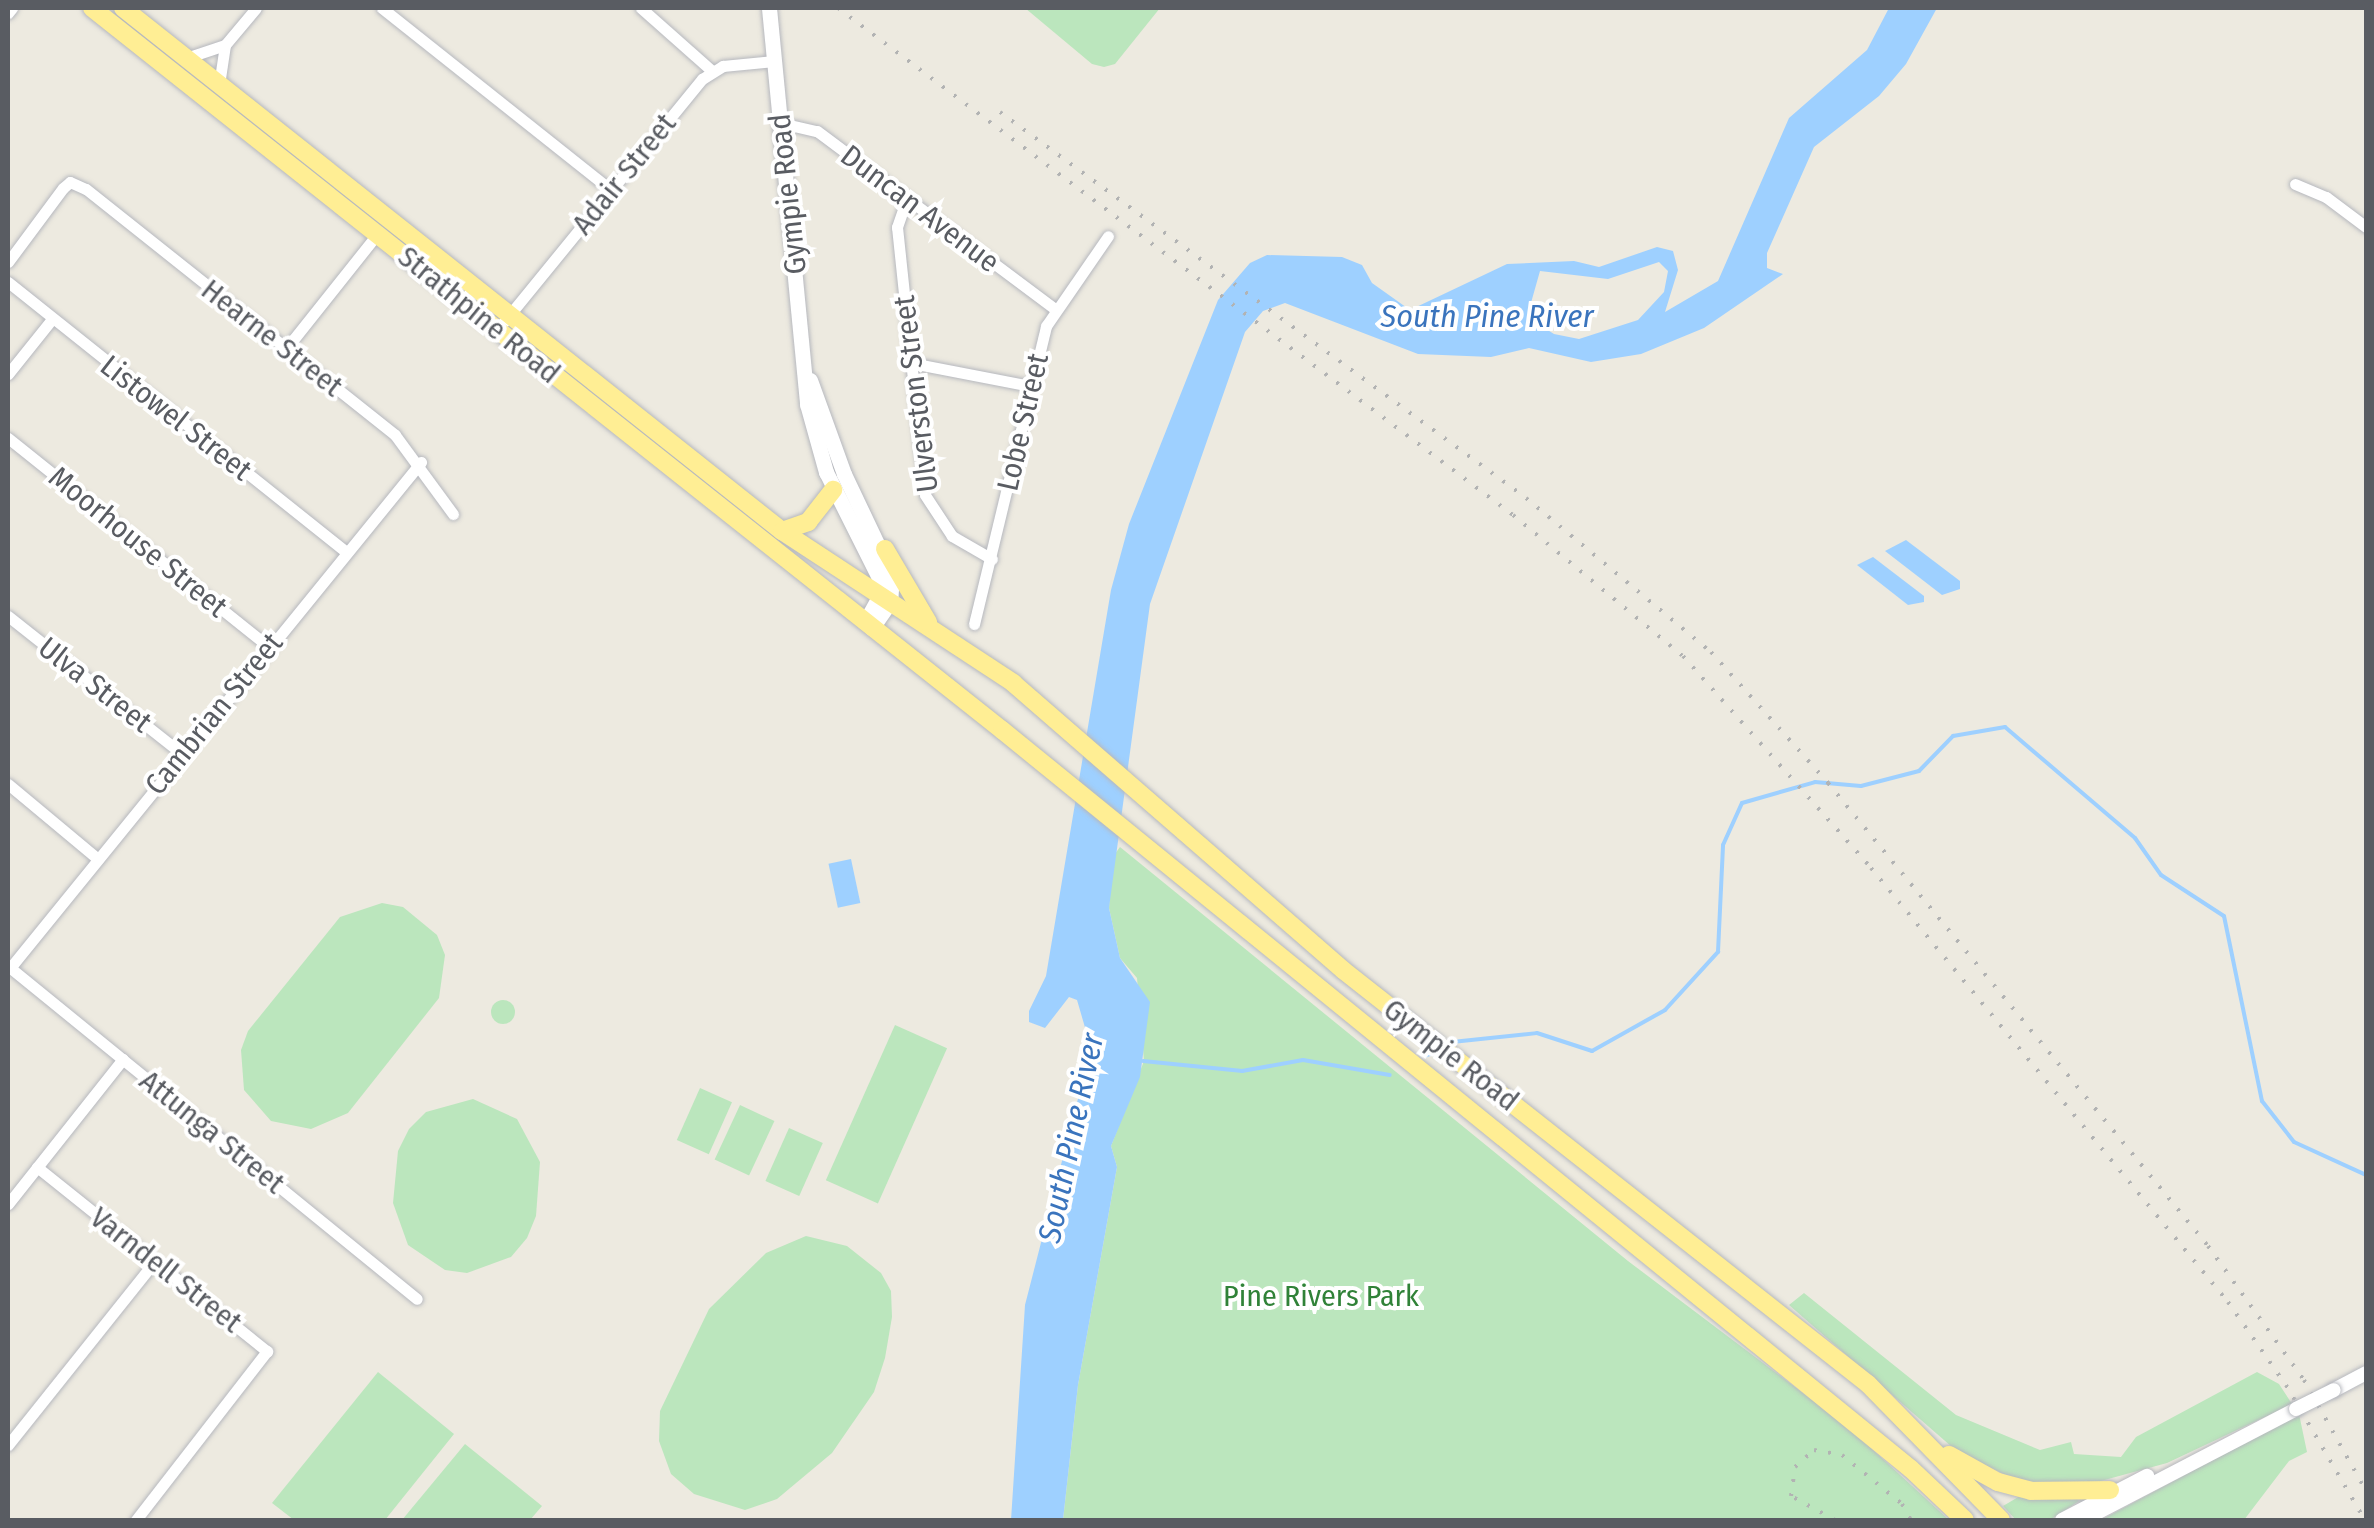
<!DOCTYPE html>
<style>
body{margin:0}
#map{position:relative;width:2374px;height:1528px;overflow:hidden;background:#edeae0;font-family:"Fira Sans Condensed",sans-serif}
div>[style]{position:absolute}
.green>*{inset:0;background:#bbe6bd;transform-origin:0 0}
.round{border-radius:50%}
.water>*{inset:0;background:#9ed0ff;transform-origin:0 0}
.stream>*{height:4px;margin:-2px;padding:0 2px;transform-origin:2px;border-radius:2px;background:#9ed0ff}
.roads{filter:drop-shadow(0 0 2px #b6b8be) drop-shadow(0 0 2px #b6b8be)}
.minor>*{height:11px;margin:-5.5px;padding:0 5.5px;transform-origin:5.5px;border-radius:5.5px;background:#fff}
.tertiary>*{height:14px;margin:-7px;padding:0 7px;transform-origin:7px;border-radius:7px;background:#fff}
.secondary>*{height:15px;margin:-7.5px;padding:0 7.5px;transform-origin:7.5px;border-radius:7.5px;background:#fff}
.trunk>*{height:18px;margin:-9px;padding:0 9px;transform-origin:9px;border-radius:9px;background:#ffee94}
.rail>*{height:4px;margin-top:-2px;transform-origin:0;background:repeating-linear-gradient(90deg,#b2b3b3 0 2.5px,transparent 0 14.5px)}
.bridges{filter:drop-shadow(0 0 2px #b6b8be) drop-shadow(0 0 2px #b6b8be)}
.tertiary-bridge>*{height:14px;margin:-7px;padding:0 7px;transform-origin:7px;border-radius:7px;background:#fff}
span{translate:-50% -50%;white-space:nowrap;text-align:center;line-height:1.15;-webkit-text-stroke:8px #fff;paint-order:stroke}
.street-label{font-size:30px;color:#595c62}
.park-label{font-size:30px;color:#308238}
.water-label{font-size:32px;color:#3a74bd;font-style:italic}
.frame{position:absolute;inset:0;border:10px solid #595c62;pointer-events:none}
</style>
<div id="map">
<div class="green">
<div style="clip-path:polygon(1025px 8px,1160px 8px,1115px 64px,1104px 67px,1092px 64px)"></div>
<div style="clip-path:polygon(1120px 847px,1628px 1261px,1848px 1427px,1949px 1520px,1063px 1520px,1078px 1385px,1117px 1167px,1111px 1146px,1144px 1061px,1137px 978px,1120px 958px,1109px 908px,1112px 858px)"></div>
<div style="clip-path:polygon(382px 903px,403px 907px,437px 935px,445px 955px,439px 998px,348px 1113px,311px 1129px,271px 1121px,244px 1090px,241px 1050px,248px 1031px,340px 917px)"></div>
<div class="round" style="left:491px;top:1000px;width:24px;height:24px"></div>
<div style="left:895px;top:1025px;width:57px;height:170px;rotate:24deg"></div>
<div style="left:700px;top:1088px;width:35px;height:57px;rotate:24deg"></div>
<div style="clip-path:polygon(473px 1099px,517px 1119px,540px 1162px,536px 1216px,527px 1238px,511px 1257px,467px 1273px,445px 1270px,408px 1245px,393px 1203px,398px 1151px,409px 1129px,426px 1112px)"></div>
<div style="left:740px;top:1105px;width:38px;height:60px;rotate:25deg"></div>
<div style="left:789px;top:1128px;width:37px;height:58px;rotate:24deg"></div>
<div style="clip-path:polygon(806px 1236px,847px 1246px,881px 1273px,891px 1291px,892px 1317px,885px 1358px,874px 1392px,832px 1453px,777px 1499px,745px 1510px,694px 1494px,671px 1474px,659px 1441px,660px 1411px,709px 1309px,766px 1253px)"></div>
<div style="clip-path:polygon(1804px 1293px,1956px 1415px,2040px 1450px,2071px 1442px,2074px 1454px,2121px 1457px,2136px 1437px,2257px 1372px,2279px 1384px,2292px 1404px,2167px 1463px,2086px 1485px,2028px 1485px,1960px 1454px,1789px 1305px)"></div>
<div style="clip-path:polygon(378px 1372px,454px 1434px,385px 1520px,294px 1520px,272px 1503px)"></div>
<div style="clip-path:polygon(2299px 1414px,2307px 1452px,2289px 1461px,2244px 1520px,2101px 1520px)"></div>
<div style="clip-path:polygon(465px 1444px,542px 1506px,530px 1520px,402px 1520px)"></div>
<div style="clip-path:polygon(2020px 1496px,2077px 1499px,2079px 1501px,2050px 1520px,2016px 1520px,2003px 1506px)"></div>
</div>
<div class="water">
<div style="clip-path:polygon(evenodd,1889px 8px,1937px 8px,1906px 64px,1879px 96px,1814px 147px,1767px 253px,1767px 268px,1783px 274px,1704px 328px,1641px 354px,1591px 362px,1529px 348px,1491px 357px,1418px 354px,1285px 303px,1263px 311px,1245px 332px,1150px 604px,1109px 908px,1120px 958px,1150px 1002px,1140px 1077px,1111px 1146px,1117px 1167px,1078px 1385px,1063px 1520px,1011px 1520px,1025px 1305px,1091px 1048px,1077px 1000px,1069px 997px,1045px 1028px,1029px 1022px,1029px 1011px,1046px 976px,1111px 590px,1129px 524px,1218px 300px,1250px 263px,1267px 255px,1342px 257px,1362px 265px,1372px 283px,1410px 310px,1507px 264px,1574px 261px,1599px 267px,1657px 247px,1673px 251px,1678px 270px,1665px 312px,1718px 281px,1789px 118px,1867px 50px,1889px 8px,1659px 262px,1668px 271px,1664px 292px,1638px 320px,1579px 339px,1554px 334px,1527px 317px,1540px 271px,1608px 279px,1659px 262px)"></div>
<div style="clip-path:polygon(1906px 540px,1960px 581px,1960px 589px,1942px 595px,1885px 551px)"></div>
<div style="clip-path:polygon(1873px 557px,1924px 596px,1924px 602px,1908px 605px,1857px 565px)"></div>
<div style="left:851px;top:859px;width:45px;height:23px;rotate:78deg"></div>
</div>
<div class="stream">
<div style="left:1452px;top:1042px;width:85px;rotate:-6deg"></div>
<div style="left:1537px;top:1033px;width:58px;rotate:18.1deg"></div>
<div style="left:1592px;top:1051px;width:84px;rotate:-29.3deg"></div>
<div style="left:1665px;top:1010px;width:79px;rotate:-47.6deg"></div>
<div style="left:1718px;top:952px;width:107px;rotate:-87.3deg"></div>
<div style="left:1723px;top:845px;width:46px;rotate:-65.7deg"></div>
<div style="left:1742px;top:803px;width:76px;rotate:-16deg"></div>
<div style="left:1815px;top:782px;width:46px;rotate:5deg"></div>
<div style="left:1861px;top:786px;width:60px;rotate:-14.5deg"></div>
<div style="left:1919px;top:771px;width:49px;rotate:-45.8deg"></div>
<div style="left:1953px;top:736px;width:53px;rotate:-9.8deg"></div>
<div style="left:2005px;top:727px;width:171px;rotate:40.5deg"></div>
<div style="left:2135px;top:838px;width:45px;rotate:54.9deg"></div>
<div style="left:2161px;top:875px;width:75px;rotate:33.1deg"></div>
<div style="left:2224px;top:916px;width:189px;rotate:78.4deg"></div>
<div style="left:2262px;top:1101px;width:52px;rotate:52deg"></div>
<div style="left:2294px;top:1142px;width:79px;rotate:24.6deg"></div>
<div style="left:1425px;top:1056px;width:8px;rotate:-23deg"></div>
<div style="left:1143px;top:1061px;width:100px;rotate:5.8deg"></div>
<div style="left:1242px;top:1071px;width:62px;rotate:-10.2deg"></div>
<div style="left:1303px;top:1060px;width:88px;rotate:9.8deg"></div>
</div>
<div class="roads">
<div class="minor">
<div style="left:382px;top:8px;width:293px;rotate:38.5deg"></div>
<div style="left:641px;top:8px;width:95px;rotate:41.6deg"></div>
<div style="left:8px;top:13px;width:6px;rotate:-51deg"></div>
<div style="left:186px;top:58px;width:41px;rotate:-18.4deg"></div>
<div style="left:225px;top:45px;width:48px;rotate:-50deg"></div>
<div style="left:219px;top:85px;width:40px;rotate:-81.5deg"></div>
<div style="left:781px;top:123px;width:37px;rotate:13deg"></div>
<div style="left:817px;top:131px;width:297px;rotate:36.8deg"></div>
<div style="left:2295px;top:184px;width:34px;rotate:23deg"></div>
<div style="left:2326px;top:197px;width:50px;rotate:36.9deg"></div>
<div style="left:907px;top:198px;width:31px;rotate:109deg"></div>
<div style="left:897px;top:227px;width:269px;rotate:84deg"></div>
<div style="left:925px;top:495px;width:49px;rotate:56.6deg"></div>
<div style="left:952px;top:536px;width:46px;rotate:29.9deg"></div>
<div style="left:8px;top:262px;width:92px;rotate:-53.4deg"></div>
<div style="left:63px;top:188px;width:9px;rotate:-41deg"></div>
<div style="left:70px;top:182px;width:17px;rotate:24deg"></div>
<div style="left:86px;top:189px;width:395px;rotate:38.5deg"></div>
<div style="left:395px;top:435px;width:98px;rotate:53.7deg"></div>
<div style="left:8px;top:282px;width:433px;rotate:38.6deg"></div>
<div style="left:498px;top:329px;width:323px;rotate:-50.8deg"></div>
<div style="left:702px;top:79px;width:25px;rotate:-32deg"></div>
<div style="left:723px;top:66px;width:51px;rotate:-5.6deg"></div>
<div style="left:285px;top:350px;width:151px;rotate:-51.5deg"></div>
<div style="left:911px;top:363px;width:122px;rotate:10.9deg"></div>
<div style="left:8px;top:374px;width:70px;rotate:-51.3deg"></div>
<div style="left:8px;top:438px;width:334px;rotate:38.7deg"></div>
<div style="left:8px;top:616px;width:222px;rotate:38.4deg"></div>
<div style="left:974px;top:624px;width:307px;rotate:-76.4deg"></div>
<div style="left:1046px;top:326px;width:109px;rotate:-55.4deg"></div>
<div style="left:8px;top:784px;width:117px;rotate:39.8deg"></div>
<div style="left:8px;top:966px;width:527px;rotate:39.15deg"></div>
<div style="left:10px;top:968px;width:652px;rotate:-50.91deg"></div>
<div style="left:37px;top:1167px;width:295px;rotate:38.7deg"></div>
<div style="left:267px;top:1351px;width:214px;rotate:127.8deg"></div>
<div style="left:8px;top:1204px;width:185px;rotate:-51.6deg"></div>
<div style="left:8px;top:1445px;width:234px;rotate:-51.4deg"></div>
</div>
<div class="tertiary">
<div style="left:2334px;top:1390px;width:36px;rotate:-28deg"></div>
<div style="left:2062px;top:1520px;width:96px;rotate:-27.4deg"></div>
<div style="left:2083px;top:1520px;width:240px;rotate:-27.5deg"></div>
</div>
<div class="secondary">
<div style="left:769px;top:8px;width:398px;rotate:84.5deg"></div>
<div style="left:807px;top:404px;width:71px;rotate:74.4deg"></div>
<div style="left:826px;top:472px;width:121px;rotate:63.4deg"></div>
<div style="left:880px;top:580px;width:17px;rotate:93deg"></div>
<div style="left:879px;top:597px;width:29px;rotate:119deg"></div>
<div style="left:810px;top:380px;width:100px;rotate:70.1deg"></div>
<div style="left:844px;top:474px;width:112px;rotate:64.6deg"></div>
<div style="left:892px;top:575px;width:27px;rotate:94deg"></div>
<div style="left:890px;top:602px;width:32px;rotate:125deg"></div>
</div>
<div class="trunk">
<div style="left:92px;top:8px;width:1162px;rotate:38.43deg"></div>
<div style="left:1002px;top:730px;width:1171px;rotate:39.11deg"></div>
<div style="left:1911px;top:1469px;width:74px;rotate:43.4deg"></div>
<div style="left:123px;top:8px;width:841px;rotate:38.44deg"></div>
<div style="left:782px;top:531px;width:277px;rotate:33.3deg"></div>
<div style="left:1013px;top:683px;width:437px;rotate:41deg"></div>
<div style="left:1343px;top:970px;width:669px;rotate:38.26deg"></div>
<div style="left:1868px;top:1384px;width:190px;rotate:45.6deg"></div>
<div style="left:782px;top:531px;width:28px;rotate:-19deg"></div>
<div style="left:808px;top:522px;width:41px;rotate:-52deg"></div>
<div style="left:885px;top:549px;width:85px;rotate:59.5deg"></div>
<div style="left:1949px;top:1455px;width:56px;rotate:28.9deg"></div>
<div style="left:1998px;top:1482px;width:34px;rotate:15deg"></div>
<div style="left:2031px;top:1491px;width:79px;rotate:-0.7deg"></div>
</div>
</div>
<div class="rail">
<div style="left:838px;top:8px;width:844px;rotate:36.91deg"></div>
<div style="left:1513px;top:515px;width:221px;rotate:39.7deg"></div>
<div style="left:1683px;top:656px;width:283px;rotate:48.4deg"></div>
<div style="left:1871px;top:868px;width:562px;rotate:50.56deg"></div>
<div style="left:2228px;top:1302px;width:101px;rotate:55.1deg"></div>
<div style="left:2286px;top:1385px;width:156px;rotate:59.7deg"></div>
<div style="left:1000px;top:112px;width:652px;rotate:36.27deg"></div>
<div style="left:1526px;top:498px;width:241px;rotate:39.8deg"></div>
<div style="left:1711px;top:652px;width:176px;rotate:48.2deg"></div>
<div style="left:1828px;top:783px;width:599px;rotate:50.62deg"></div>
<div style="left:2208px;top:1246px;width:165px;rotate:54.4deg"></div>
<div style="left:2304px;top:1380px;width:127px;rotate:60.8deg"></div>
<div style="left:1835px;top:1520px;width:50px;rotate:-151.4deg"></div>
<div style="left:1791px;top:1496px;width:29px;rotate:-82deg"></div>
<div style="left:1795px;top:1467px;width:25px;rotate:-42deg"></div>
<div style="left:1814px;top:1450px;width:28px;rotate:10deg"></div>
<div style="left:1842px;top:1455px;width:77px;rotate:39.2deg"></div>
<div style="left:1902px;top:1504px;width:18px;rotate:61deg"></div>
</div>
<div class="bridges">
<div class="tertiary-bridge">
<div style="left:2296px;top:1409px;width:42px;rotate:-26.6deg"></div>
</div>
</div>
<div class="street-label">
<span style="left:624px;top:174px;rotate:-51deg">Adair Street</span>
<span style="left:788px;top:194px;rotate:-96deg">Gympie Road</span>
<span style="left:920px;top:209px;rotate:37deg">Duncan Avenue</span>
<span style="left:479px;top:315px;rotate:39deg">Strathpine Road</span>
<span style="left:272px;top:338px;rotate:38deg">Hearne Street</span>
<span style="left:916px;top:394px;rotate:-97deg">Ulverston Street</span>
<span style="left:176px;top:418px;rotate:38deg">Listowel Street</span>
<span style="left:1023px;top:422px;rotate:-77deg">Lobe Street</span>
<span style="left:138px;top:542px;rotate:39deg">Moorhouse Street</span>
<span style="left:95px;top:685px;rotate:38deg">Ulva Street</span>
<span style="left:214px;top:714px;rotate:-51deg">Cambrian Street</span>
<span style="left:1451px;top:1055px;rotate:38deg">Gympie Road</span>
<span style="left:212px;top:1132px;rotate:39deg">Attunga Street</span>
<span style="left:166px;top:1270px;rotate:38deg">Varndell Street</span>
</div>
<div class="park-label">
<span style="left:1321px;top:1296px">Pine Rivers Park</span>
</div>
<div class="water-label">
<span style="left:1487px;top:316px">South Pine River</span>
<span style="left:1071px;top:1138px;rotate:-78deg">South Pine River</span>
</div>
<div class="frame"></div>
</div>
